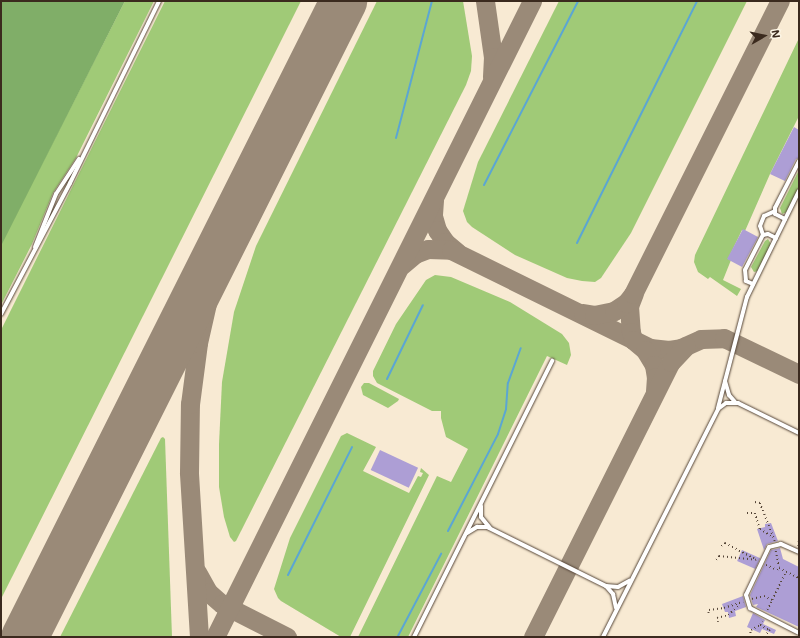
<!DOCTYPE html>
<style>
body{margin:0}
#map{position:relative;width:800px;height:638px;overflow:hidden;background:#f8ead3;font-family:Mali,sans-serif}
div>[style]{position:absolute}
.green>*{inset:0;background:#a0ca77}
.forest>*{inset:0;background:#80ae68}
.stream>*{height:2px;margin:-1px;padding:0 1px;transform-origin:1px;border-radius:1px;background:#5ba6d3}
.taxiway>*{height:19px;margin:-9.5px;padding:0 9.5px;transform-origin:9.5px;border-radius:9.5px;background:#9a8a78}
.runway>*{height:47px;margin:-23.5px;padding:0 23.5px;transform-origin:23.5px;border-radius:23.5px;background:#9a8a78}
.building>*{inset:0;background:#ad9ed5;transform-origin:0 0}
.path>*{height:1.5px;margin-top:-0.75px;transform-origin:0;background:repeating-linear-gradient(90deg,#574739 0 1px,transparent 0 4px)}
.roads{filter:drop-shadow(0 0 1px #574739) drop-shadow(0 0 1px #574739)}
.service>*{height:4px;margin:-2px;padding:0 2px;transform-origin:2px;border-radius:2px;background:#fff}
span{translate:-50% -50%;white-space:nowrap;text-align:center;line-height:1.15;-webkit-text-stroke:3.5px #fcf5e5;paint-order:stroke}
.frame{position:absolute;inset:0;border:2px solid #3b2a1e;pointer-events:none}
.north{position:absolute;left:744px;top:16px;width:40px;height:40px;-webkit-text-stroke:3px #fcf5e5;paint-order:stroke;rotate:81deg;font-size:11px;font-weight:700;line-height:16px;text-align:center;color:#3b2a1e}
.north::after{content:'';display:block;margin:auto;width:14px;height:18px;background:#3b2a1e;clip-path:polygon(50% 0,100% 100%,50% 72%,0 100%)}
</style>
<div id="map">
<div class="green">
<div style="clip-path:polygon(125px 1px,154px 1px,76px 158px,53px 193px,32px 244px,1px 305px,1px 244px)"></div>
<div style="clip-path:polygon(165px 1px,301px 1px,1px 599px,1px 330px)"></div>
<div style="clip-path:polygon(377px 1px,463px 1px,472px 56px,471px 71px,466px 85px,236px 541px,234px 542px,230px 537px,224px 517px,219px 487px,219px 444px,222px 382px,234px 312px,256px 246px)"></div>
<div style="clip-path:polygon(559px 1px,747px 1px,631px 233px,601px 278px,595px 282px,582px 281px,567px 278px,515px 255px,472px 227px,467px 222px,463px 211px,478px 162px)"></div>
<div style="clip-path:polygon(799px 38px,799px 116px,770px 174px,745px 231px,742px 230px,728px 259px,731px 260px,723px 280px,741px 289px,737px 296px,710px 277px,708px 279px,698px 272px,694px 262px,695px 255px)"></div>
<div style="clip-path:polygon(799px 170px,799px 187px,787px 212px,782px 214px,780px 208px)"></div>
<div style="clip-path:polygon(768px 239px,771px 244px,758px 271px,754px 272px,751px 267px,765px 241px)"></div>
<div style="clip-path:polygon(435px 275px,451px 277px,510px 302px,562px 334px,569px 343px,571px 355px,567px 365px,547px 356px,408px 637px,358px 637px,437px 476px,451px 482px,468px 449px,446px 437px,441px 418px,441px 411px,432px 411px,377px 383px,373px 376px,373px 371px,396px 324px,426px 280px)"></div>
<div style="clip-path:polygon(364px 383px,369px 383px,399px 399px,398px 401px,388px 408px,363px 395px,361px 387px)"></div>
<div style="clip-path:polygon(347px 433px,376px 447px,363px 471px,409px 493px,418px 476px,421px 477px,423px 473px,420px 472px,421px 468px,429px 475px,350px 637px,341px 637px,281px 601px,278px 598px,274px 589px,290px 538px,341px 436px)"></div>
<div style="clip-path:polygon(163px 437px,165px 439px,172px 637px,60px 637px,161px 438px)"></div>
</div>
<div class="forest">
<div style="clip-path:polygon(1px 1px,125px 1px,2px 244px,1px 244px)"></div>
</div>
<div class="stream">
<div style="left:396px;top:138px;width:142px;rotate:-75.3deg"></div>
<div style="left:484px;top:185px;width:207px;rotate:-62.9deg"></div>
<div style="left:577px;top:243px;width:270px;rotate:-63.6deg"></div>
<div style="left:387px;top:379px;width:82px;rotate:-64.1deg"></div>
<div style="left:448px;top:531px;width:109px;rotate:-62.7deg"></div>
<div style="left:498px;top:434px;width:26px;rotate:-72deg"></div>
<div style="left:506px;top:409px;width:26px;rotate:-86deg"></div>
<div style="left:508px;top:383px;width:37px;rotate:-70deg"></div>
<div style="left:288px;top:575px;width:143px;rotate:-63.4deg"></div>
<div style="left:398px;top:636px;width:93px;rotate:-62.3deg"></div>
<div style="left:543px;top:637px;width:68px;rotate:-65.7deg"></div>
</div>
<div class="taxiway">
<div style="left:485px;top:1px;width:57px;rotate:81.9deg"></div>
<div style="left:493px;top:57px;width:20px;rotate:93deg"></div>
<div style="left:434px;top:200px;width:16px;rotate:94deg"></div>
<div style="left:433px;top:216px;width:15px;rotate:74deg"></div>
<div style="left:437px;top:230px;width:14px;rotate:56deg"></div>
<div style="left:445px;top:242px;width:16px;rotate:40deg"></div>
<div style="left:402px;top:265px;width:17px;rotate:-40deg"></div>
<div style="left:415px;top:254px;width:14px;rotate:-21deg"></div>
<div style="left:428px;top:249px;width:23px;rotate:2deg"></div>
<div style="left:451px;top:250px;width:222px;rotate:26.2deg"></div>
<div style="left:650px;top:348px;width:19px;rotate:6deg"></div>
<div style="left:669px;top:350px;width:12px;rotate:-9deg"></div>
<div style="left:681px;top:348px;width:22px;rotate:-24deg"></div>
<div style="left:701px;top:339px;width:23px;rotate:-2deg"></div>
<div style="left:724px;top:338px;width:83px;rotate:25.6deg"></div>
<div style="left:634px;top:293px;width:14px;rotate:111deg"></div>
<div style="left:629px;top:306px;width:26px;rotate:86deg"></div>
<div style="left:631px;top:332px;width:8px;rotate:76deg"></div>
<div style="left:633px;top:340px;width:16px;rotate:40deg"></div>
<div style="left:645px;top:350px;width:17px;rotate:59deg"></div>
<div style="left:654px;top:365px;width:12px;rotate:81deg"></div>
<div style="left:656px;top:377px;width:14px;rotate:94deg"></div>
<div style="left:583px;top:313px;width:11px;rotate:10deg"></div>
<div style="left:594px;top:315px;width:20px;rotate:-11deg"></div>
<div style="left:614px;top:311px;width:14px;rotate:-34deg"></div>
<div style="left:626px;top:303px;width:11px;rotate:-52deg"></div>
<div style="left:633px;top:294px;width:328px;rotate:-63.4deg"></div>
<div style="left:197px;top:572px;width:23px;rotate:61deg"></div>
<div style="left:208px;top:592px;width:18px;rotate:41deg"></div>
<div style="left:222px;top:604px;width:73px;rotate:26.9deg"></div>
<div style="left:199px;top:637px;width:165px;rotate:-93.5deg"></div>
<div style="left:189px;top:472px;width:68px;rotate:-89.2deg"></div>
<div style="left:190px;top:404px;width:62px;rotate:-82.5deg"></div>
<div style="left:198px;top:343px;width:99px;rotate:-77.2deg"></div>
<div style="left:215px;top:637px;width:711px;rotate:-63.51deg"></div>
<div style="left:533px;top:637px;width:308px;rotate:-63.4deg"></div>
<div style="left:671px;top:362px;width:22px;rotate:-47deg"></div>
</div>
<div class="runway">
<div style="left:24px;top:637px;width:712px;rotate:-63.36deg"></div>
</div>
<div class="building">
<div style="clip-path:polygon(794px 127px,799px 130px,799px 158px,796px 159px,785px 181px,770px 174px)"></div>
<div style="left:743px;top:229px;width:17px;height:34px;rotate:28deg"></div>
<div style="left:380px;top:450px;width:42px;height:22px;rotate:25deg"></div>
<div style="clip-path:polygon(771px 523px,778px 541px,767px 544px,764px 550px,757px 529px,765px 527px,765px 524px)"></div>
<div style="clip-path:polygon(780px 548px,783px 559px,799px 567px,799px 627px,756px 607px,758px 604px,753px 605px,750px 595px,771px 550px)"></div>
<div style="left:742px;top:550px;width:20px;height:12px;rotate:24deg"></div>
<div style="clip-path:polygon(743px 596px,746px 607px,735px 611px,736px 616px,729px 618px,728px 612px,725px 612px,722px 604px)"></div>
<div style="clip-path:polygon(753px 613px,765px 620px,763px 624px,776px 630px,774px 634px,762px 629px,760px 633px,747px 627px)"></div>
</div>
<div class="path">
<div style="left:755px;top:502px;width:5px;rotate:11deg"></div>
<div style="left:760px;top:503px;width:41px;rotate:68.5deg"></div>
<div style="left:747px;top:513px;width:8px"></div>
<div style="left:755px;top:513px;width:17px;rotate:73deg"></div>
<div style="left:760px;top:529px;width:15px;rotate:32deg"></div>
<div style="left:721px;top:546px;width:5px;rotate:-37deg"></div>
<div style="left:725px;top:543px;width:36px;rotate:28deg"></div>
<div style="left:798px;top:546px;width:8px;rotate:-83deg"></div>
<div style="left:776px;top:551px;width:16px;rotate:79deg"></div>
<div style="left:716px;top:560px;width:5px;rotate:-53deg"></div>
<div style="left:719px;top:556px;width:37px;rotate:6deg"></div>
<div style="left:766px;top:565px;width:12px;rotate:24deg"></div>
<div style="left:777px;top:570px;width:3px;rotate:-45deg"></div>
<div style="left:779px;top:568px;width:22px;rotate:27deg"></div>
<div style="left:752px;top:599px;width:12px;rotate:-14deg"></div>
<div style="left:764px;top:596px;width:9px;rotate:27deg"></div>
<div style="left:772px;top:600px;width:32px;rotate:-64deg"></div>
<div style="left:767px;top:610px;width:10px;rotate:-61deg"></div>
<div style="left:708px;top:613px;width:3px;rotate:-72deg"></div>
<div style="left:709px;top:610px;width:15px;rotate:-8deg"></div>
<div style="left:724px;top:608px;width:20px;rotate:-18deg"></div>
<div style="left:718px;top:622px;width:4px;rotate:-104deg"></div>
<div style="left:717px;top:618px;width:11px;rotate:-15deg"></div>
<div style="left:728px;top:615px;width:15px;rotate:-42deg"></div>
<div style="left:760px;top:625px;width:11px;rotate:27deg"></div>
<div style="left:770px;top:630px;width:9px;rotate:126deg"></div>
<div style="left:749px;top:637px;width:7px;rotate:-74deg"></div>
<div style="left:751px;top:630px;width:10px;rotate:-29deg"></div>
<div style="left:760px;top:625px;width:4px;rotate:-63deg"></div>
</div>
<div class="roads">
<div class="service">
<div style="left:785px;top:219px;width:11px;rotate:-153deg"></div>
<div style="left:775px;top:214px;width:6px;rotate:-90deg"></div>
<div style="left:775px;top:208px;width:53px;rotate:-62.9deg"></div>
<div style="left:763px;top:235px;width:9px;rotate:-108deg"></div>
<div style="left:760px;top:226px;width:11px;rotate:-68deg"></div>
<div style="left:764px;top:216px;width:12px;rotate:-24deg"></div>
<div style="left:35px;top:247px;width:57px;rotate:-68.4deg"></div>
<div style="left:56px;top:194px;width:42px;rotate:-56.7deg"></div>
<div style="left:753px;top:284px;width:8px;rotate:-157deg"></div>
<div style="left:746px;top:281px;width:11px;rotate:-95deg"></div>
<div style="left:745px;top:270px;width:39px;rotate:-63deg"></div>
<div style="left:763px;top:235px;width:5px;rotate:-11deg"></div>
<div style="left:768px;top:234px;width:9px;rotate:27deg"></div>
<div style="left:1px;top:314px;width:148px;rotate:-62.2deg"></div>
<div style="left:70px;top:183px;width:203px;rotate:-63.9deg"></div>
<div style="left:725px;top:381px;width:15px;rotate:74deg"></div>
<div style="left:729px;top:395px;width:9px;rotate:49deg"></div>
<div style="left:718px;top:408px;width:115px;rotate:-75.4deg"></div>
<div style="left:747px;top:297px;width:118px;rotate:-63.9deg"></div>
<div style="left:481px;top:506px;width:11px;rotate:90deg"></div>
<div style="left:481px;top:517px;width:14px;rotate:51deg"></div>
<div style="left:467px;top:533px;width:12px;rotate:-31deg"></div>
<div style="left:477px;top:527px;width:10px"></div>
<div style="left:487px;top:527px;width:133px;rotate:26.4deg"></div>
<div style="left:606px;top:586px;width:12px;rotate:5deg"></div>
<div style="left:618px;top:587px;width:13px;rotate:-29deg"></div>
<div style="left:799px;top:552px;width:20px;rotate:-156deg"></div>
<div style="left:781px;top:544px;width:12px;rotate:166deg"></div>
<div style="left:769px;top:547px;width:53px;rotate:115.6deg"></div>
<div style="left:746px;top:595px;width:14px;rotate:73deg"></div>
<div style="left:750px;top:608px;width:55px;rotate:27deg"></div>
<div style="left:606px;top:586px;width:11px;rotate:49deg"></div>
<div style="left:613px;top:594px;width:14px;rotate:78deg"></div>
<div style="left:414px;top:637px;width:309px;rotate:-63.4deg"></div>
<div style="left:603px;top:637px;width:255px;rotate:-63.2deg"></div>
<div style="left:718px;top:409px;width:10px;rotate:-37deg"></div>
<div style="left:726px;top:403px;width:12px"></div>
<div style="left:738px;top:403px;width:68px;rotate:26.2deg"></div>
</div>
</div>
<div class="frame"></div>
<div class="north">N</div>
</div>
